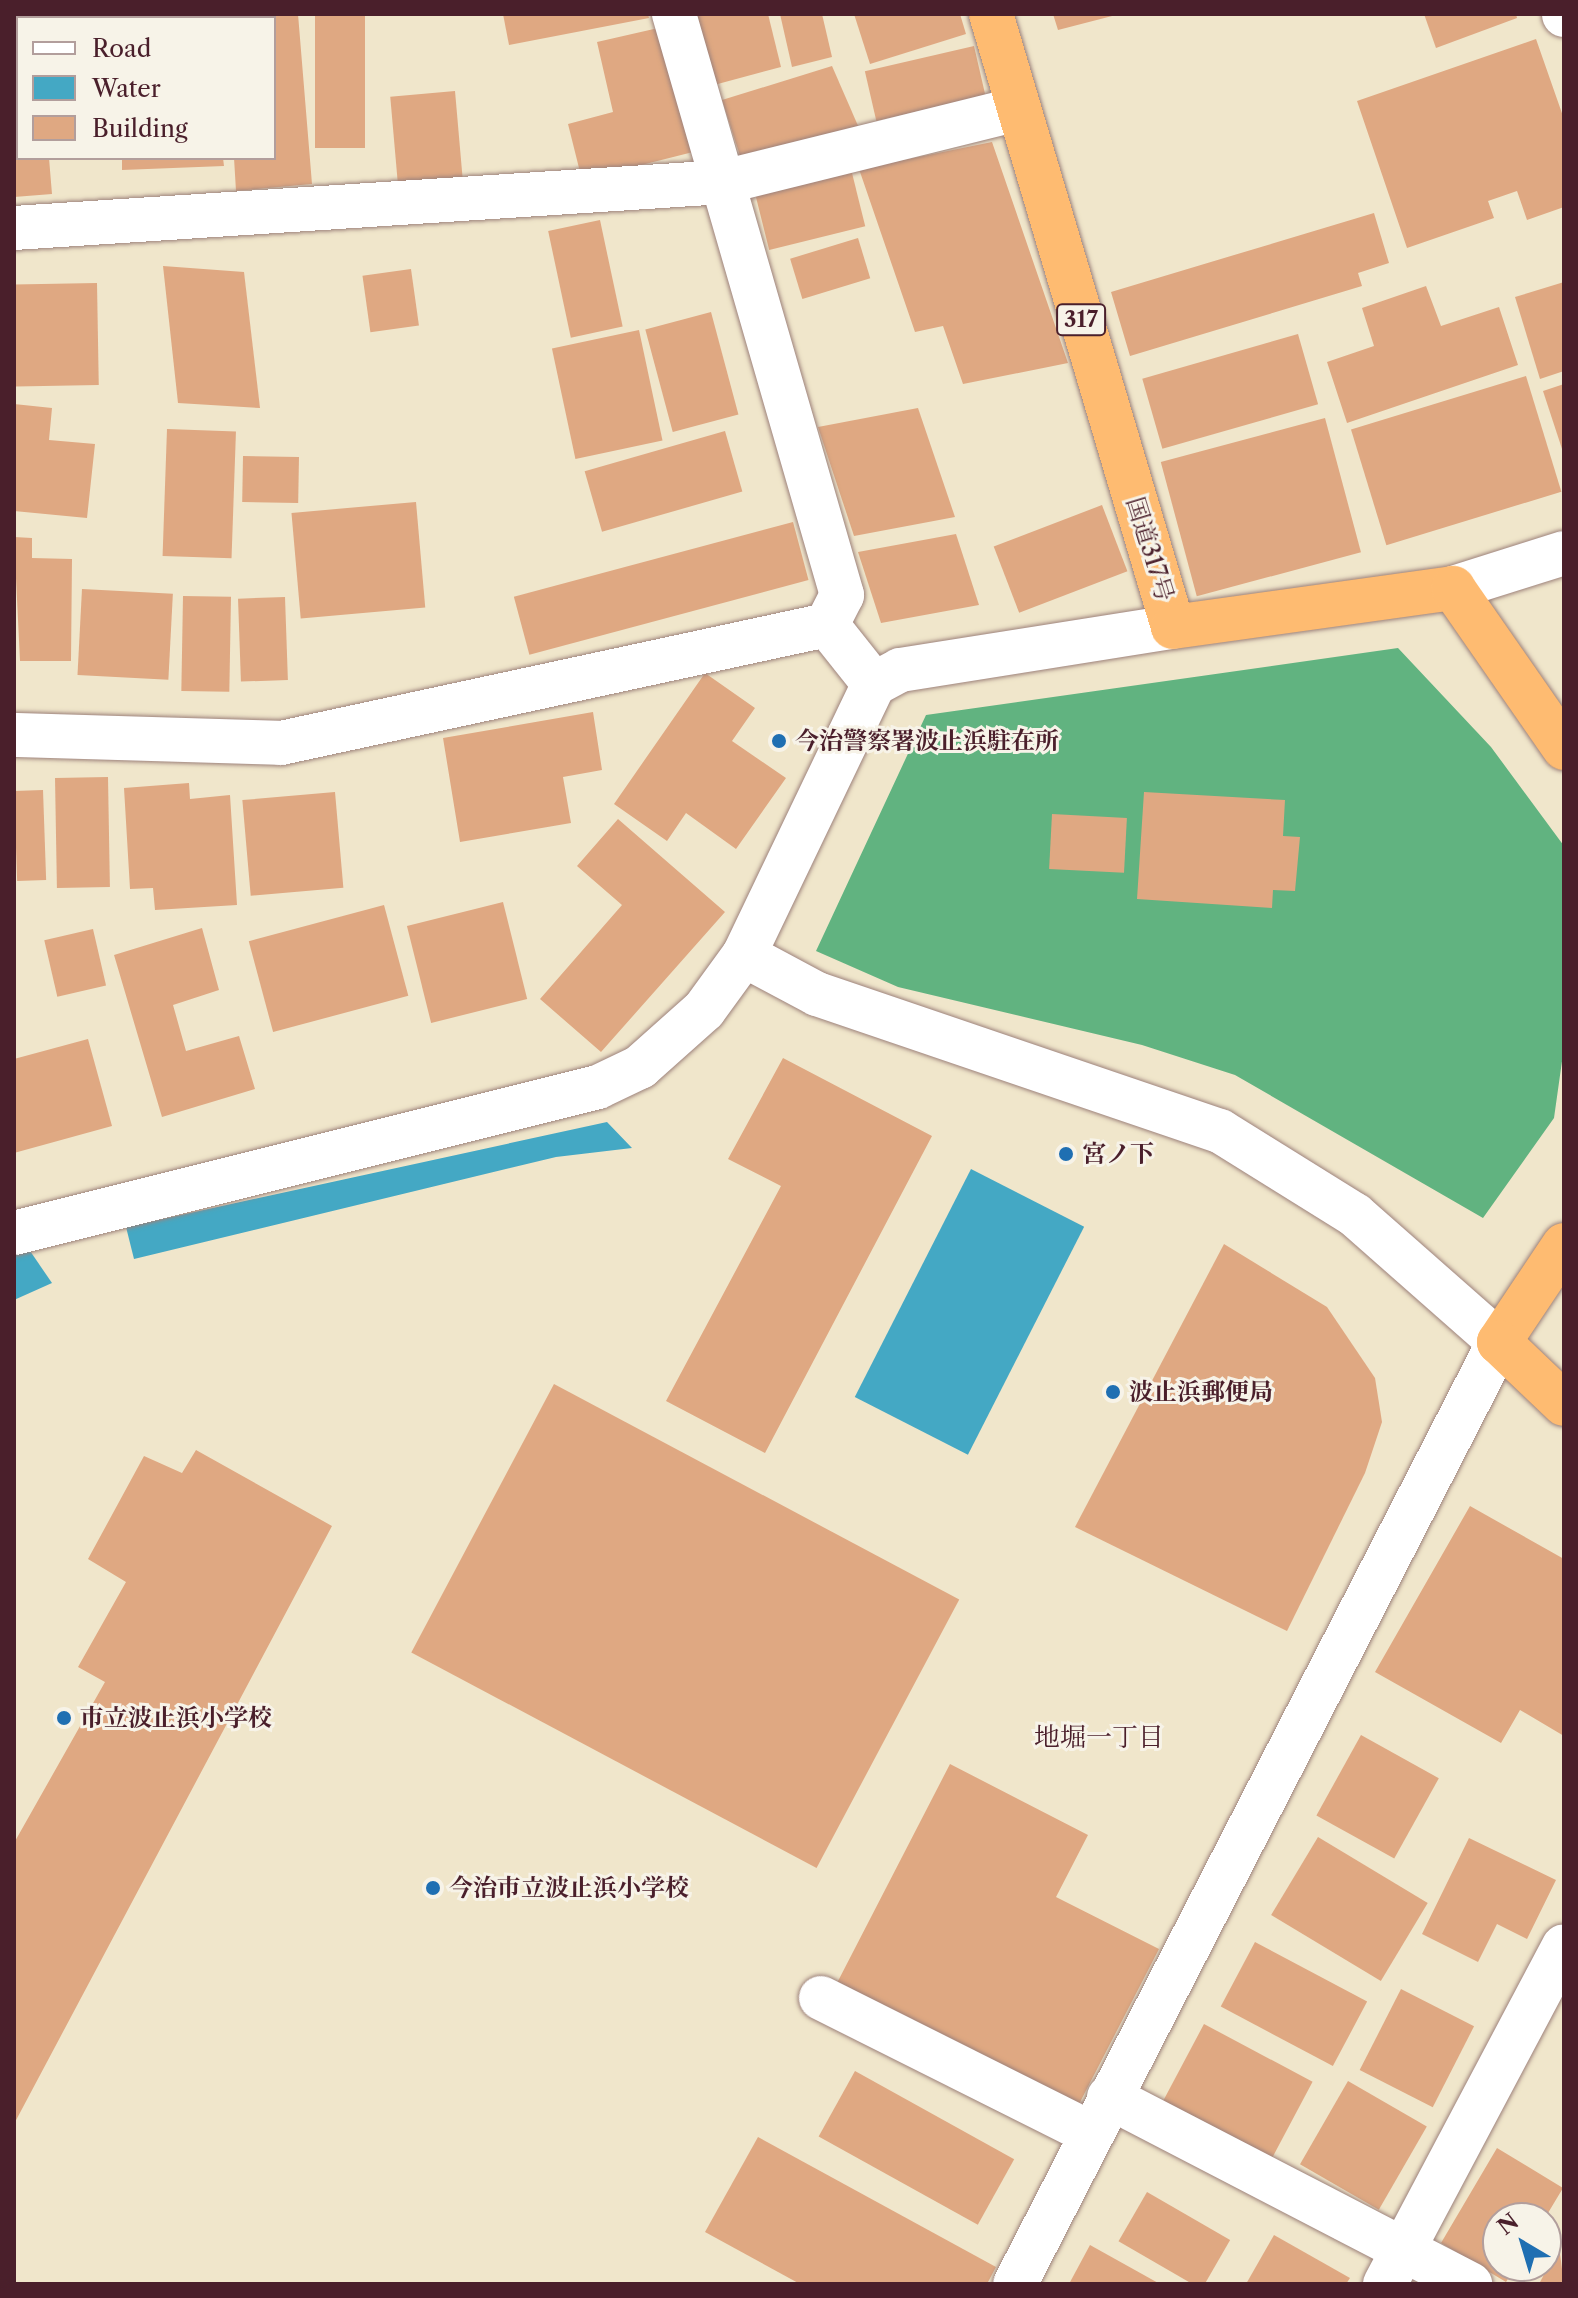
<!DOCTYPE html>
<meta charset="utf-8">
<style>
body{margin:0}
#map{position:relative;width:1578px;height:2298px;overflow:hidden;background:#f0e6cb;font-family:"Libre Caslon Text","Noto Serif JP",serif}
div>[style]{position:absolute}
.forest>*{inset:0;background:#61b380}
.water>*{inset:0;background:#44a8c4;transform-origin:0 0}
.building>*{inset:0;background:#dfa882;transform-origin:0 0}
.roads{filter:drop-shadow(0 0 2px #9d827b) drop-shadow(0 0 2px #9d827b)}
.minor>*{height:44px;margin:-22px;padding:0 22px;transform-origin:22px;border-radius:22px;background:#fff}
.tertiary>*{height:44px;margin:-22px;padding:0 22px;transform-origin:22px;border-radius:22px;background:#fff}
.trunk>*{height:44px;margin:-22px;padding:0 22px;transform-origin:22px;border-radius:22px;background:#febb71}
.dots>*{width:22px;height:22px;translate:-50% -50%;box-sizing:border-box;border:4px solid #f7f3e8;border-radius:50%}
span{translate:-50% -50%;white-space:nowrap;text-align:center;line-height:1.15;-webkit-text-stroke:6px #f7f3e8;paint-order:stroke}
.shield-label span{padding:2px 6px;background:#f7f3e8;border:2px solid;border-radius:6px;-webkit-text-stroke-width:0}
.shield-label{font-size:22px;color:#4a1f2b;font-weight:700}
.street-label{font-size:24px;color:#4a1f2b}
.poi-label{font-size:24px;color:#4a1f2b;font-weight:700}
.left{translate:0 -50%;text-align:left}
.neighbourhood-label{font-size:26px;color:#4a1f2b}
.frame{position:absolute;inset:0;border:16px solid #4a1f2b;pointer-events:none}
.legend{position:absolute;left:16px;top:16px;width:260px;height:144px;box-sizing:border-box;background:#f7f3e8;border:2px solid #b29e9c;margin:0;padding:10px 14px;list-style:none;font-size:24px;color:#4a1f2b}
.legend li{display:flex;align-items:center;gap:16px;height:40px}
.legend b{width:40px;border:2px solid #b29e9c}
.north{position:absolute;left:1482px;top:2202px;width:80px;height:80px;box-sizing:border-box;background:#f7f3e8;border:2px solid #b29e9c;border-radius:50%;rotate:322deg;font-size:22px;font-weight:700;line-height:32px;text-align:center;color:#4a1f2b}
.north::after{content:'';display:block;margin:auto;width:28px;height:36px;background:#1f6fb2;clip-path:polygon(50% 0,100% 100%,50% 72%,0 100%)}
</style>
<div id="map">
<div class="forest">
<div style="clip-path:polygon(1398px 648px,1491px 747px,1564px 846px,1564px 1047px,1554px 1118px,1483px 1218px,1235px 1075px,1142px 1045px,898px 987px,816px 951px,926px 715px)"></div>
</div>
<div class="water">
<div style="clip-path:polygon(607px 1122px,632px 1148px,556px 1157px,134px 1259px,126px 1227px)"></div>
<div style="left:971px;top:1169px;width:127px;height:256px;rotate:27deg"></div>
<div style="clip-path:polygon(28px 1248px,52px 1283px,14px 1300px,14px 1255px)"></div>
</div>
<div class="building">
<div style="left:167px;top:14px;width:51px;height:4px"></div>
<div style="clip-path:polygon(223px 14px,298px 14px,312px 184px,236px 191px,234px 158px,274px 158px,274px 18px)"></div>
<div style="left:315px;top:14px;width:50px;height:134px"></div>
<div style="clip-path:polygon(503px 14px,648px 14px,649px 18px,509px 45px)"></div>
<div style="clip-path:polygon(697px 14px,768px 14px,781px 67px,714px 85px)"></div>
<div style="clip-path:polygon(780px 14px,822px 14px,832px 57px,792px 67px)"></div>
<div style="clip-path:polygon(854px 14px,960px 14px,966px 34px,870px 64px)"></div>
<div style="clip-path:polygon(1053px 14px,1116px 14px,1116px 15px,1058px 30px)"></div>
<div style="clip-path:polygon(1424px 14px,1516px 14px,1517px 18px,1436px 48px)"></div>
<div style="clip-path:polygon(18px 23px,18px 158px,49px 158px,52px 194px,14px 197px)"></div>
<div style="clip-path:polygon(667px 26px,697px 151px,582px 180px,568px 124px,613px 112px,597px 42px)"></div>
<div style="clip-path:polygon(1536px 39px,1564px 119px,1564px 207px,1527px 220px,1517px 191px,1488px 201px,1494px 218px,1407px 248px,1357px 101px)"></div>
<div style="left:974px;top:46px;width:51px;height:112px;rotate:77deg"></div>
<div style="clip-path:polygon(832px 66px,859px 128px,741px 159px,722px 100px)"></div>
<div style="left:455px;top:91px;width:89px;height:65px;rotate:85deg"></div>
<div style="clip-path:polygon(992px 142px,1068px 363px,963px 384px,943px 326px,915px 332px,859px 169px)"></div>
<div style="clip-path:polygon(122px 158px,223px 158px,224px 166px,122px 170px)"></div>
<div style="left:850px;top:165px;width:63px;height:99px;rotate:76deg"></div>
<div style="clip-path:polygon(1374px 213px,1389px 263px,1358px 273px,1362px 286px,1130px 356px,1111px 292px)"></div>
<div style="left:600px;top:220px;width:109px;height:53px;rotate:78deg"></div>
<div style="left:858px;top:238px;width:42px;height:71px;rotate:73deg"></div>
<div style="clip-path:polygon(163px 266px,244px 272px,260px 408px,178px 403px)"></div>
<div style="left:411px;top:269px;width:57px;height:49px;rotate:82deg"></div>
<div style="clip-path:polygon(1564px 282px,1564px 371px,1540px 379px,1515px 297px)"></div>
<div style="left:97px;top:283px;width:102px;height:83px;rotate:89deg"></div>
<div style="clip-path:polygon(1426px 286px,1441px 326px,1499px 307px,1518px 365px,1347px 423px,1327px 362px,1374px 346px,1362px 308px)"></div>
<div style="left:711px;top:312px;width:106px;height:68px;rotate:75deg"></div>
<div style="left:639px;top:330px;width:113px;height:89px;rotate:78deg"></div>
<div style="left:1298px;top:334px;width:73px;height:162px;rotate:74deg"></div>
<div style="left:1526px;top:376px;width:121px;height:183px;rotate:73deg"></div>
<div style="clip-path:polygon(1564px 384px,1564px 452px,1563px 452px,1543px 391px)"></div>
<div style="clip-path:polygon(14px 404px,52px 408px,49px 440px,95px 444px,87px 518px,14px 511px)"></div>
<div style="clip-path:polygon(918px 408px,955px 517px,854px 536px,818px 427px)"></div>
<div style="left:1325px;top:418px;width:139px;height:170px;rotate:75deg"></div>
<div style="left:167px;top:429px;width:69px;height:127px;rotate:2deg"></div>
<div style="left:725px;top:431px;width:63px;height:146px;rotate:74deg"></div>
<div style="left:243px;top:456px;width:56px;height:46px;rotate:1deg"></div>
<div style="left:416px;top:502px;width:106px;height:125px;rotate:85deg"></div>
<div style="left:1102px;top:505px;width:71px;height:116px;rotate:69deg"></div>
<div style="left:793px;top:522px;width:60px;height:289px;rotate:75deg"></div>
<div style="clip-path:polygon(956px 534px,979px 605px,881px 623px,858px 552px)"></div>
<div style="clip-path:polygon(14px 537px,32px 538px,32px 558px,72px 559px,71px 661px,20px 661px)"></div>
<div style="left:82px;top:589px;width:91px;height:86px;rotate:3deg"></div>
<div style="left:183px;top:596px;width:48px;height:95px;rotate:1deg"></div>
<div style="left:285px;top:597px;width:83px;height:47px;rotate:88deg"></div>
<div style="clip-path:polygon(705px 673px,755px 708px,732px 741px,786px 778px,736px 849px,686px 813px,667px 841px,614px 804px)"></div>
<div style="clip-path:polygon(593px 712px,602px 770px,563px 777px,571px 823px,460px 842px,443px 738px)"></div>
<div style="left:108px;top:777px;width:110px;height:53px;rotate:89deg"></div>
<div style="clip-path:polygon(189px 783px,190px 799px,230px 795px,237px 905px,155px 910px,153px 888px,130px 889px,124px 788px)"></div>
<div style="left:43px;top:790px;width:90px;height:29px;rotate:88deg"></div>
<div style="left:335px;top:792px;width:96px;height:93px;rotate:85deg"></div>
<div style="clip-path:polygon(1144px 792px,1285px 800px,1283px 836px,1300px 837px,1295px 891px,1273px 890px,1272px 908px,1137px 899px)"></div>
<div style="left:1052px;top:814px;width:75px;height:55px;rotate:3deg"></div>
<div style="clip-path:polygon(618px 819px,725px 912px,601px 1052px,540px 999px,622px 905px,577px 866px)"></div>
<div style="left:503px;top:902px;width:100px;height:99px;rotate:76deg"></div>
<div style="left:384px;top:905px;width:94px;height:140px;rotate:75deg"></div>
<div style="clip-path:polygon(202px 928px,219px 990px,173px 1005px,186px 1051px,239px 1036px,255px 1089px,162px 1117px,114px 955px)"></div>
<div style="left:93px;top:929px;width:58px;height:50px;rotate:77deg"></div>
<div style="clip-path:polygon(88px 1039px,112px 1126px,14px 1153px,14px 1059px)"></div>
<div style="clip-path:polygon(783px 1058px,932px 1136px,765px 1453px,666px 1401px,781px 1186px,728px 1159px)"></div>
<div style="clip-path:polygon(1224px 1244px,1327px 1307px,1375px 1378px,1382px 1422px,1365px 1473px,1287px 1631px,1075px 1527px)"></div>
<div style="left:554px;top:1384px;width:459px;height:304px;rotate:28deg"></div>
<div style="clip-path:polygon(196px 1450px,332px 1526px,14px 2124px,14px 1843px,105px 1682px,78px 1667px,126px 1582px,88px 1559px,144px 1456px,182px 1473px)"></div>
<div style="clip-path:polygon(1470px 1506px,1564px 1559px,1564px 1736px,1520px 1710px,1501px 1743px,1375px 1672px)"></div>
<div style="left:1361px;top:1735px;width:89px;height:92px;rotate:29deg"></div>
<div style="clip-path:polygon(950px 1764px,1088px 1835px,1056px 1897px,1159px 1949px,1078px 2106px,837px 1983px)"></div>
<div style="left:1318px;top:1837px;width:128px;height:91px;rotate:31deg"></div>
<div style="clip-path:polygon(1469px 1838px,1556px 1880px,1527px 1939px,1497px 1924px,1478px 1962px,1422px 1934px)"></div>
<div style="left:1255px;top:1942px;width:127px;height:73px;rotate:28deg"></div>
<div style="left:1401px;top:1989px;width:82px;height:91px;rotate:27deg"></div>
<div style="left:1204px;top:2024px;width:123px;height:90px;rotate:28deg"></div>
<div style="left:855px;top:2071px;width:182px;height:75px;rotate:29deg"></div>
<div style="left:1348px;top:2081px;width:91px;height:96px;rotate:30deg"></div>
<div style="clip-path:polygon(758px 2137px,996px 2267px,987px 2284px,800px 2284px,705px 2232px)"></div>
<div style="clip-path:polygon(1497px 2148px,1563px 2188px,1545px 2218px,1498px 2218px,1498px 2266px,1516px 2266px,1506px 2282px,1441px 2243px)"></div>
<div style="left:1147px;top:2192px;width:96px;height:57px;rotate:30deg"></div>
<div style="clip-path:polygon(1274px 2235px,1350px 2278px,1346px 2284px,1246px 2284px)"></div>
<div style="clip-path:polygon(1090px 2245px,1160px 2284px,1069px 2284px)"></div>
<div style="clip-path:polygon(1559px 2246px,1564px 2284px,1539px 2284px)"></div>
</div>
<div class="roads">
<div class="minor">
<div style="left:674px;top:14px;width:605px;rotate:73.87deg"></div>
<div style="left:842px;top:595px;width:34px;rotate:117deg"></div>
<div style="left:1564px;top:14px;width:1px;rotate:90deg"></div>
<div style="left:14px;top:228px;width:710px;rotate:-3.71deg"></div>
<div style="left:723px;top:182px;width:304px;rotate:-13.9deg"></div>
<div style="left:1453px;top:588px;width:116px;rotate:-17.5deg"></div>
<div style="left:827px;top:625px;width:75px;rotate:51.5deg"></div>
<div style="left:14px;top:735px;width:267px;rotate:1.7deg"></div>
<div style="left:281px;top:743px;width:559px;rotate:-12.2deg"></div>
<div style="left:14px;top:1233px;width:602px;rotate:-14.04deg"></div>
<div style="left:598px;top:1087px;width:47px;rotate:-25.5deg"></div>
<div style="left:640px;top:1067px;width:86px;rotate:-41.7deg"></div>
<div style="left:704px;top:1010px;width:68px;rotate:-54deg"></div>
<div style="left:744px;top:955px;width:301px;rotate:-64.4deg"></div>
<div style="left:874px;top:684px;width:30px;rotate:-28deg"></div>
<div style="left:900px;top:670px;width:276px;rotate:-9deg"></div>
<div style="left:821px;top:1998px;width:302px;rotate:26.6deg"></div>
<div style="left:1109px;top:2097px;width:407px;rotate:27.4deg"></div>
<div style="left:1385px;top:2284px;width:382px;rotate:-62.1deg"></div>
</div>
<div class="tertiary">
<div style="left:744px;top:955px;width:83px;rotate:28.1deg"></div>
<div style="left:817px;top:994px;width:426px;rotate:18.8deg"></div>
<div style="left:1220px;top:1131px;width:159px;rotate:31.9deg"></div>
<div style="left:1355px;top:1215px;width:192px;rotate:41.4deg"></div>
<div style="left:1499px;top:1342px;width:1059px;rotate:117.19deg"></div>
</div>
<div class="trunk">
<div style="left:991px;top:14px;width:639px;rotate:73.46deg"></div>
<div style="left:1173px;top:627px;width:283px;rotate:-7.9deg"></div>
<div style="left:1453px;top:588px;width:195px;rotate:55.2deg"></div>
<div style="left:1564px;top:1245px;width:117px;rotate:123.8deg"></div>
<div style="left:1499px;top:1342px;width:90px;rotate:43.6deg"></div>
</div>
</div>
<div class="dots">
<div style="left:779px;top:741px;background:#1f6fb2"></div>
<div style="left:1066px;top:1154px;background:#1f6fb2"></div>
<div style="left:1113px;top:1392px;background:#1f6fb2"></div>
<div style="left:64px;top:1718px;background:#1f6fb2"></div>
<div style="left:433px;top:1888px;background:#1f6fb2"></div>
</div>
<div class="shield-label">
<span style="left:1081px;top:320px">317</span>
</div>
<div class="street-label">
<span style="left:1150px;top:549px;rotate:73deg">国道317号</span>
</div>
<div class="poi-label">
<span class="left" style="left:795px;top:741px">今治警察署波止浜駐在所</span>
<span class="left" style="left:1082px;top:1154px">宮ノ下</span>
<span class="left" style="left:1129px;top:1392px">波止浜郵便局</span>
<span class="left" style="left:80px;top:1718px">市立波止浜小学校</span>
<span class="left" style="left:449px;top:1888px">今治市立波止浜小学校</span>
</div>
<div class="neighbourhood-label">
<span style="left:1099px;top:1738px">地堀一丁目</span>
</div>
<div class="frame"></div>
<ul class="legend">
<li><b style="height:10px;background:#fff"></b>Road</li>
<li><b style="height:22px;background:#44a8c4"></b>Water</li>
<li><b style="height:22px;background:#dfa882"></b>Building</li>
</ul>
<div class="north">N</div>
</div>
